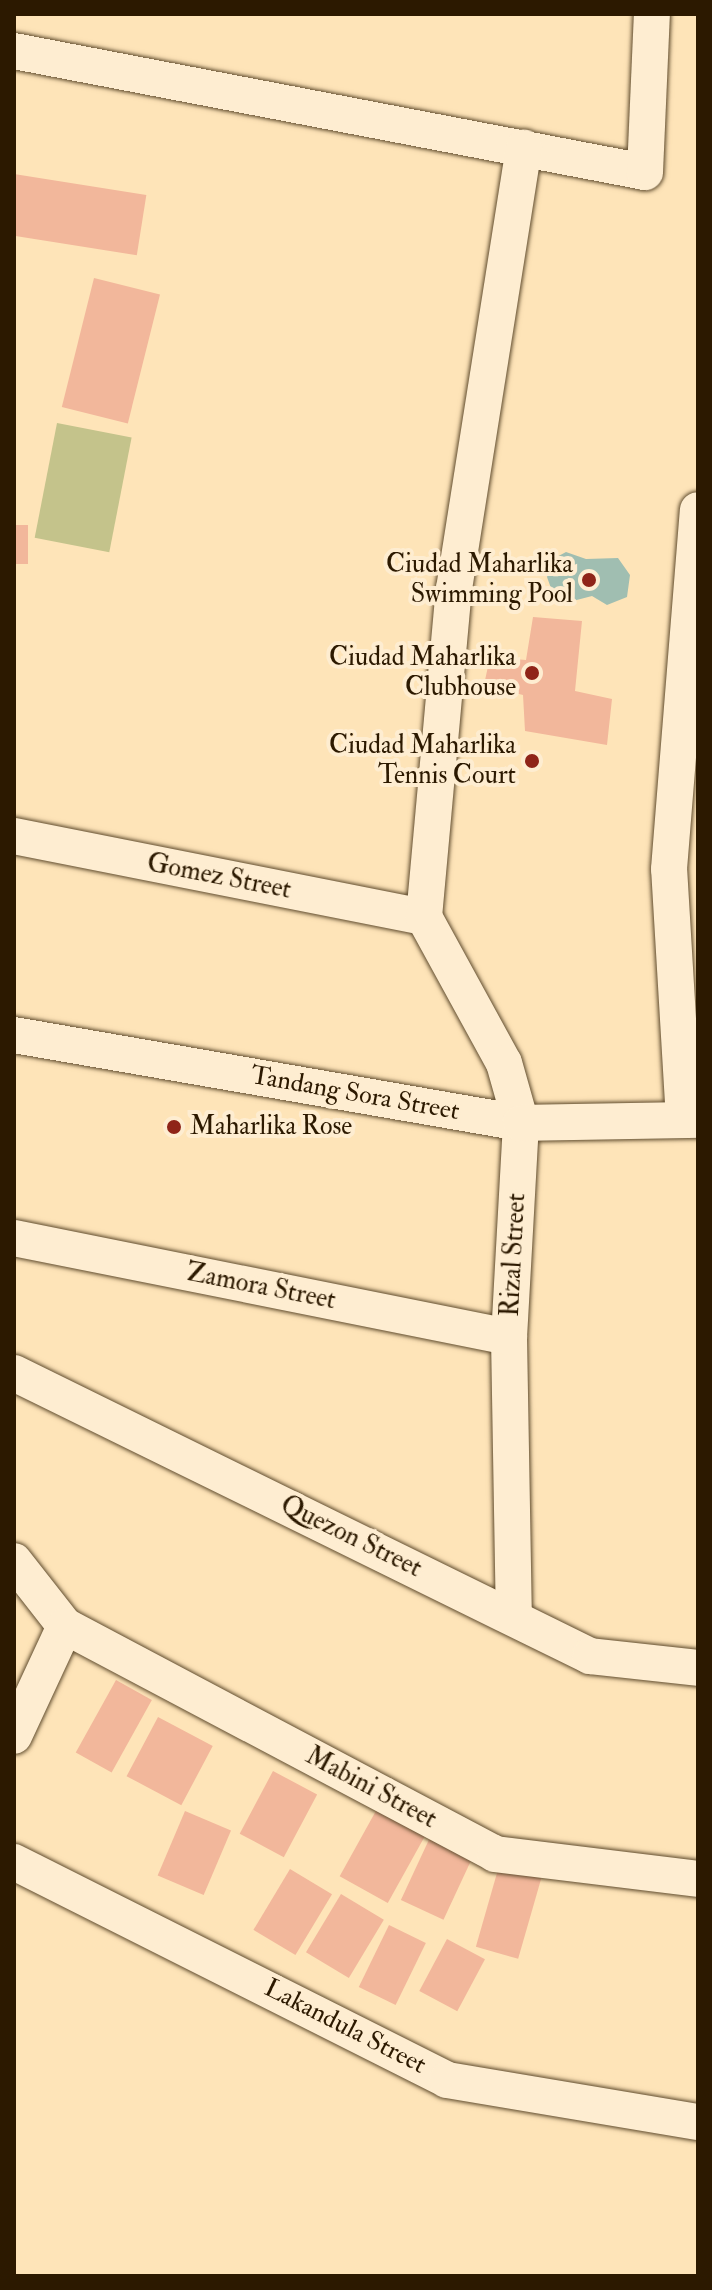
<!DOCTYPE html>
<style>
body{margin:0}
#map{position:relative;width:712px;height:2290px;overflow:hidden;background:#fee4b8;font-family:"IM FELL Double Pica",serif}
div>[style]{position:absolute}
.green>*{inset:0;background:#c4c38b;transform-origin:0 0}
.water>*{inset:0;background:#a0beb1}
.building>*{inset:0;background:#f2b79b;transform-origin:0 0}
.roads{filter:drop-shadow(0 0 2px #604c2e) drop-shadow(0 0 2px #604c2e)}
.minor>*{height:36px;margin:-18px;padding:0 18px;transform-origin:18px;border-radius:18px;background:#feedd1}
.dots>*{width:22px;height:22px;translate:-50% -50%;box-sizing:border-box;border:4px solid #feedd1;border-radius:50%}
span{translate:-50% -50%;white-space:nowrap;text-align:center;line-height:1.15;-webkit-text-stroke:8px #feedd1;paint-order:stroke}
.poi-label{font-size:26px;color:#2c1900}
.right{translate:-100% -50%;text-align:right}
.left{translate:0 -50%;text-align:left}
.street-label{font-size:26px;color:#2c1900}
.frame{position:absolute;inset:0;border:16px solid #2c1900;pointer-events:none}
</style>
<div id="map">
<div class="green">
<div style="left:57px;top:423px;width:76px;height:117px;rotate:11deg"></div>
</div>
<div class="water">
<div style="clip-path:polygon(566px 552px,586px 559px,618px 558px,630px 575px,627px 597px,607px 605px,592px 596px,569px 602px,552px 591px,547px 577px,553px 559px)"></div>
</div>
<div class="building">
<div style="left:14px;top:174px;width:134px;height:61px;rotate:9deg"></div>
<div style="left:94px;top:278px;width:68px;height:133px;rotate:14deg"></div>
<div style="left:14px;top:525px;width:14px;height:39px"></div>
<div style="clip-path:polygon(533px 617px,582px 621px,575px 691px,612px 699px,607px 745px,525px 731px,523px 695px,484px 685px,490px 657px,526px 660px)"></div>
<div style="left:116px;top:1680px;width:41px;height:83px;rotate:29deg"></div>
<div style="left:158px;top:1717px;width:62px;height:67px;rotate:28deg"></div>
<div style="left:273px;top:1771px;width:50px;height:71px;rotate:28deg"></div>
<div style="left:377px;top:1809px;width:55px;height:77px;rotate:29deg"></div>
<div style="left:185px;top:1811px;width:50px;height:70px;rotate:23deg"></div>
<div style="left:433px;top:1831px;width:47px;height:76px;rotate:25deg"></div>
<div style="left:499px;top:1866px;width:44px;height:84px;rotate:16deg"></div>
<div style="left:290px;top:1869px;width:49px;height:71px;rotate:31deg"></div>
<div style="left:341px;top:1894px;width:50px;height:68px;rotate:31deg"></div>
<div style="left:389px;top:1925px;width:41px;height:69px;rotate:26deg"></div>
<div style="left:447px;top:1939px;width:43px;height:59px;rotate:28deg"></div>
</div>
<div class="roads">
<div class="minor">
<div style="left:14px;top:51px;width:642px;rotate:10.86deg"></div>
<div style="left:645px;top:172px;width:158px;rotate:-87.5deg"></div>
<div style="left:14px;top:836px;width:418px;rotate:11.2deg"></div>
<div style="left:424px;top:917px;width:329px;rotate:-84.8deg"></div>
<div style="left:454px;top:589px;width:447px;rotate:-81deg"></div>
<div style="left:424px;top:917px;width:166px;rotate:61.3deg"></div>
<div style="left:504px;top:1063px;width:62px;rotate:74.2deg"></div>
<div style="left:521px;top:1123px;width:214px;rotate:93.2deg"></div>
<div style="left:509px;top:1337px;width:279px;rotate:89deg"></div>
<div style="left:14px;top:1035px;width:515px;rotate:9.85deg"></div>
<div style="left:521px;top:1123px;width:177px;rotate:-1deg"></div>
<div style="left:684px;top:1120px;width:251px;rotate:-93.4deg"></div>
<div style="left:669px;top:869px;width:360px;rotate:-85.4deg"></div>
<div style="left:14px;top:1238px;width:505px;rotate:11.31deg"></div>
<div style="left:14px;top:1373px;width:642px;rotate:26.17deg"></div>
<div style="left:590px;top:1656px;width:109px;rotate:6.3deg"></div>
<div style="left:14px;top:1561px;width:83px;rotate:51.9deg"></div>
<div style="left:65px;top:1626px;width:121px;rotate:114.9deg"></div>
<div style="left:65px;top:1626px;width:487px;rotate:27.9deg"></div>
<div style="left:495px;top:1854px;width:205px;rotate:7deg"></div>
<div style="left:14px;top:1862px;width:485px;rotate:26.7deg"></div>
<div style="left:447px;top:2080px;width:254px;rotate:9.5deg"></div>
</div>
</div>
<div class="dots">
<div style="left:589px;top:580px;background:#8f2418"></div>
<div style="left:532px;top:673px;background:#8f2418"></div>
<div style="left:532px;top:761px;background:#8f2418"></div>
<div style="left:174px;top:1127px;background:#8f2418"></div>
</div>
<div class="poi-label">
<span class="right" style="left:573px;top:580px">Ciudad Maharlika<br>Swimming Pool</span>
<span class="right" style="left:516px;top:673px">Ciudad Maharlika<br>Clubhouse</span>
<span class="right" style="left:516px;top:761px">Ciudad Maharlika<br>Tennis Court</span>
<span class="left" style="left:190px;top:1127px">Maharlika Rose</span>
</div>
<div class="street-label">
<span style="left:219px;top:877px;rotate:11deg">Gomez Street</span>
<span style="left:355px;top:1094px;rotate:10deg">Tandang Sora Street</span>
<span style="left:514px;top:1255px;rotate:-87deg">Rizal Street</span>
<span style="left:261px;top:1287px;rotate:11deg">Zamora Street</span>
<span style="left:351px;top:1537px;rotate:26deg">Quezon Street</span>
<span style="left:371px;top:1788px;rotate:28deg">Mabini Street</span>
<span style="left:345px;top:2027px;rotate:27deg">Lakandula Street</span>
</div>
<div class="frame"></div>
</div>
